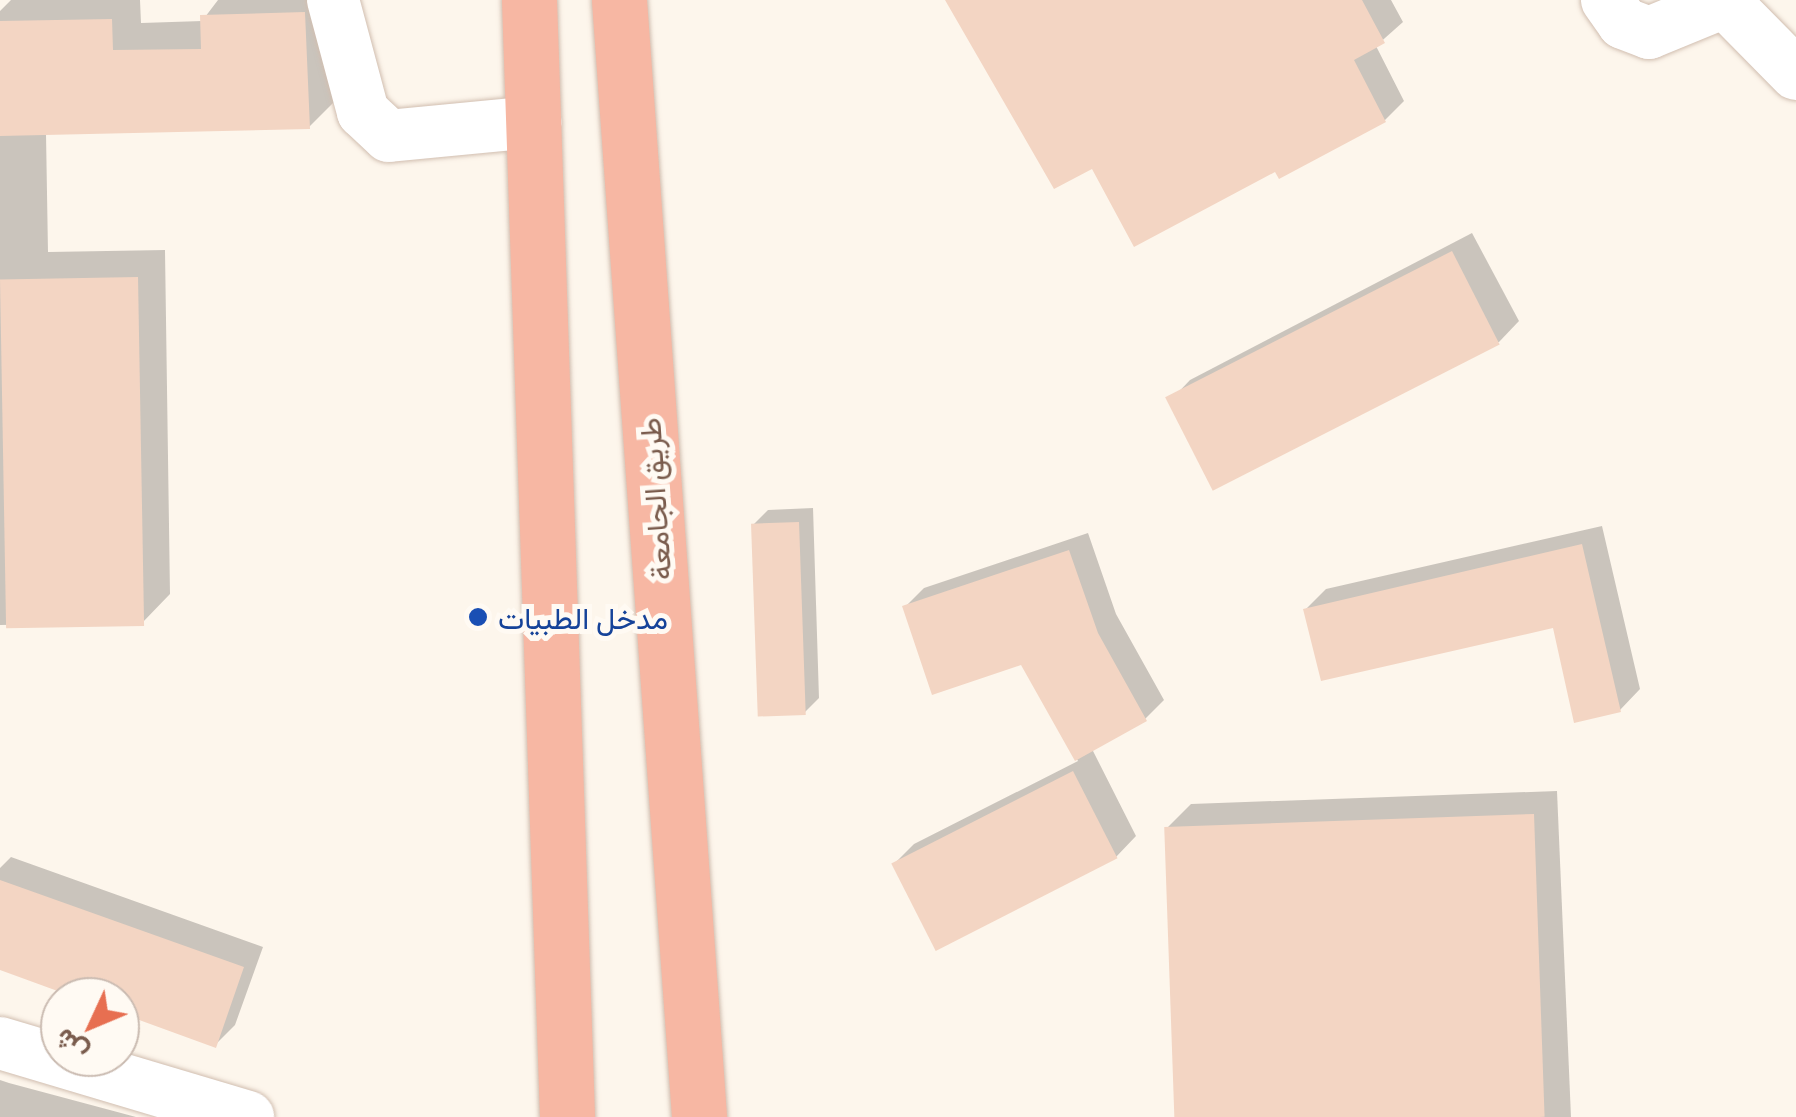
<!DOCTYPE html>
<meta charset="utf-8">
<style>
body{margin:0}
#map{position:relative;width:1796px;height:1117px;overflow:hidden;background:#fdf6ec;font-family:"Exo 2",Vazirmatn,sans-serif}
div>[style]{position:absolute}
.shadow>*{inset:0;background:#0003}
.building>*{inset:0;background:#f3d5c3;transform-origin:0 0}
.roads{filter:drop-shadow(0 0 2px #d1beb0) drop-shadow(0 0 2px #d1beb0)}
.street>*{height:52px;margin:-26px;padding:0 26px;transform-origin:26px;border-radius:26px;background:#fff}
.highway>*{height:55px;margin:-27.5px;padding:0 27.5px;transform-origin:27.5px;border-radius:27.5px;background:#f7b7a3}
.dots>*{width:28px;height:28px;translate:-50% -50%;box-sizing:border-box;border:5px solid #fffaf3;border-radius:50%}
span{translate:-50% -50%;white-space:nowrap;text-align:center;line-height:1.15;-webkit-text-stroke:10px #fffaf3;paint-order:stroke}
.street-label{font-size:30px;color:#7a5c4d}
.transit-label{font-size:30px;color:#164399}
.left{translate:0 -50%;text-align:left}
.north{position:absolute;left:40px;top:977px;width:100px;height:100px;box-sizing:border-box;background:#fffaf3;border:2px solid #cabbb1;border-radius:50%;rotate:226deg;font-size:28px;font-weight:700;line-height:40px;text-align:center;color:#7a5c4d}
.north::after{content:'';display:block;margin:auto;width:35px;height:45px;background:#e76f51;clip-path:polygon(50% 0,100% 100%,50% 72%,0 100%)}
</style>
<div id="map">
<div class="shadow">
<div style="clip-path:polygon(11px 0,140px 0,141px 23px,202px 21px,218px 0,334px 0,338px 98px,309px 127px,46px 133px,48px 252px,165px 250px,170px 594px,142px 623px,0 625px,0 11px)"></div>
<div style="clip-path:polygon(948px 0,1391px 0,1403px 22px,1376px 46px,1404px 101px,1385px 120px,1276px 168px,1093px 165px)"></div>
<div style="clip-path:polygon(1472px 233px,1519px 321px,1499px 342px,1170px 401px,1190px 380px)"></div>
<div style="clip-path:polygon(813px 508px,819px 698px,805px 712px,754px 524px,768px 510px)"></div>
<div style="clip-path:polygon(1602px 526px,1640px 689px,1620px 710px,1555px 625px,1306px 609px,1326px 589px)"></div>
<div style="clip-path:polygon(1088px 533px,1116px 614px,1164px 700px,1145px 719px,1092px 749px,1136px 836px,1116px 857px,936px 948px,894px 864px,914px 844px,1078px 761px,1023px 662px,905px 607px,924px 588px)"></div>
<div style="clip-path:polygon(1557px 791px,1571px 1117px,1178px 1117px,1166px 829px,1191px 804px)"></div>
<div style="clip-path:polygon(11px 857px,263px 947px,235px 1025px,215px 1045px,120px 1011px,120px 997px,82px 997px,0 968px,0 868px)"></div>
<div style="clip-path:polygon(0 1080px,9px 1083px,136px 1117px,0 1117px)"></div>
</div>
<div class="building">
<div style="clip-path:polygon(945px 0,1362px 0,1385px 43px,1354px 60px,1386px 122px,1279px 179px,1275px 172px,1134px 247px,1092px 169px,1054px 189px)"></div>
<div style="clip-path:polygon(305px 12px,310px 129px,0 136px,0 21px,112px 19px,113px 50px,201px 49px,200px 15px)"></div>
<div style="left:1452px;top:251px;width:105px;height:322px;rotate:63deg"></div>
<div style="left:138px;top:277px;width:349px;height:138px;rotate:89deg"></div>
<div style="left:799px;top:522px;width:193px;height:48px;rotate:88deg"></div>
<div style="clip-path:polygon(1582px 544px,1621px 712px,1574px 723px,1553px 628px,1321px 681px,1303px 609px)"></div>
<div style="clip-path:polygon(1069px 550px,1098px 633px,1147px 721px,1075px 761px,1021px 665px,932px 695px,902px 606px)"></div>
<div style="left:1073px;top:771px;width:98px;height:204px;rotate:63deg"></div>
<div style="left:1534px;top:814px;width:303px;height:370px;rotate:88deg"></div>
<div style="clip-path:polygon(0 880px,244px 967px,216px 1048px,120px 1013px,120px 997px,74px 997px,0 970px)"></div>
</div>
<div class="roads">
<div class="street">
<div style="left:333px;top:0;width:116px;rotate:75deg"></div>
<div style="left:363px;top:112px;width:35px;rotate:43deg"></div>
<div style="left:389px;top:136px;width:147px;rotate:-5.5deg"></div>
<div style="left:1607px;top:0;width:28px;rotate:55deg"></div>
<div style="left:1623px;top:23px;width:28px;rotate:21deg"></div>
<div style="left:1649px;top:33px;width:87px;rotate:-22.4deg"></div>
<div style="left:1725px;top:2px;width:101px;rotate:45.4deg"></div>
<div style="left:0;top:1043px;width:259px;rotate:16.6deg"></div>
</div>
<div class="highway">
<div style="left:529px;top:0;width:1118px;rotate:88.05deg"></div>
<div style="left:619px;top:0;width:1120px;rotate:85.9deg"></div>
</div>
</div>
<div class="dots">
<div style="left:478px;top:617px;background:#1a4fb4"></div>
</div>
<div class="street-label">
<span style="left:654px;top:499px;rotate:-94deg">طريق الجامعة</span>
</div>
<div class="transit-label">
<span class="left" style="left:498px;top:617px">مدخل الطبيات</span>
</div>
<div class="north">ش</div>
</div>
